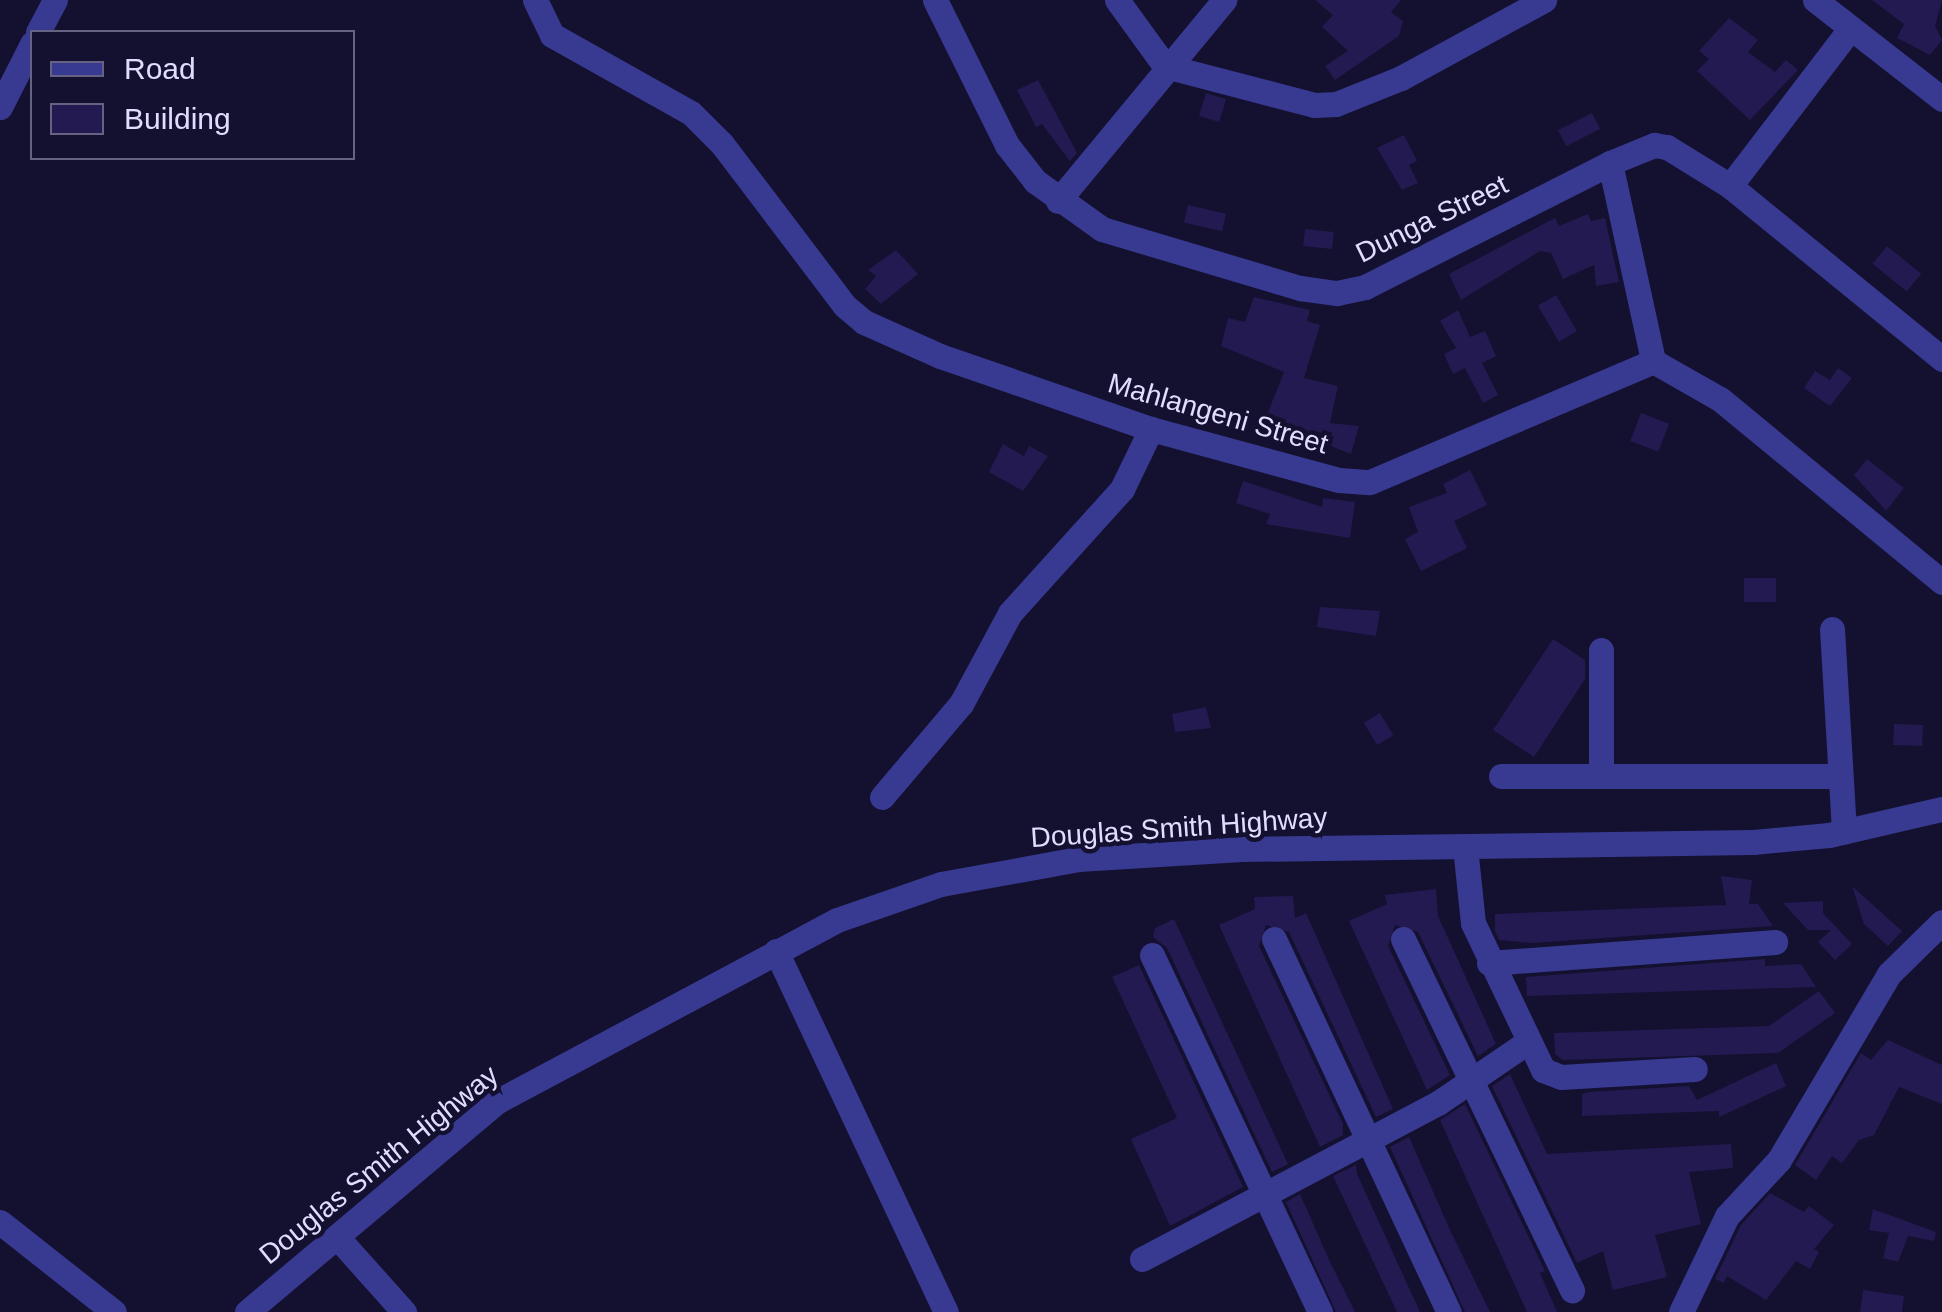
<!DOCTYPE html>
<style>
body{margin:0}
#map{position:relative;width:1942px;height:1312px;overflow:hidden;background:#14102f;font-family:Helvetica,sans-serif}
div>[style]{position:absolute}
.building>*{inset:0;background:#231a51;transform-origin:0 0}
.minor>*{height:25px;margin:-12.5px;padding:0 12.5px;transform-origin:12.5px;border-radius:12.5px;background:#383991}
span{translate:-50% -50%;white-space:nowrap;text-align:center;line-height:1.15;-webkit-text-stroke:9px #14102f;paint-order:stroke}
.street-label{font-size:28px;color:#e0deff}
.legend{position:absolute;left:30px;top:30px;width:325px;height:130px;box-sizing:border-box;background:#14102f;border:2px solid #666282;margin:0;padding:12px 18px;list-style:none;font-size:30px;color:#e0deff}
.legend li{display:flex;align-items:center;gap:20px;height:50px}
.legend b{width:50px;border:2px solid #666282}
</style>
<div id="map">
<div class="building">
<div style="clip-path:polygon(1315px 0,1401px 0,1391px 12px,1403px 21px,1399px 36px,1335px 80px,1325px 66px,1348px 51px,1322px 27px,1333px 15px)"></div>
<div style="clip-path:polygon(1872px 0,1942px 0,1935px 26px,1942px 40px,1930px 55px,1897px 38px,1904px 24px)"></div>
<div style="clip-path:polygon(1729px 18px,1758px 40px,1748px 52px,1775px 72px,1786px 60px,1798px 70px,1750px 120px,1697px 71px,1709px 59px,1699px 51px)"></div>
<div style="clip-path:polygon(1038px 80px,1077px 153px,1070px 161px,1042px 124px,1036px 127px,1017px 90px)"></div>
<div style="left:1206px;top:93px;width:21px;height:24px;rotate:17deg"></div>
<div style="left:1592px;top:113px;width:18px;height:38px;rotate:63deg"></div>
<div style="clip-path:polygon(1404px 135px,1417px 161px,1409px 165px,1418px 183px,1402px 190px,1377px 148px)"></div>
<div style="left:1188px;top:205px;width:39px;height:18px;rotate:13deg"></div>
<div style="clip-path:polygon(1588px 214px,1591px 221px,1605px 218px,1619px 282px,1596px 286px,1594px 265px,1563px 279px,1551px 253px,1540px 251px,1461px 300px,1449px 274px,1555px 218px,1559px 226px)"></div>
<div style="left:1305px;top:229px;width:29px;height:17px;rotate:6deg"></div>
<div style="left:1887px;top:246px;width:44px;height:23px;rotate:39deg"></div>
<div style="clip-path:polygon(896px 250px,918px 274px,881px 304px,865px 289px,876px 276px,868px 270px)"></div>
<div style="left:1556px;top:295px;width:42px;height:21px;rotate:60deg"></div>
<div style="clip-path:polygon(1254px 297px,1310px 310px,1307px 321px,1320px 325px,1304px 378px,1338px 386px,1330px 423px,1359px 426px,1351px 454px,1265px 420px,1284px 372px,1221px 346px,1228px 318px,1245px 322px)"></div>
<div style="clip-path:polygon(1458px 310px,1470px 337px,1485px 331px,1496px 356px,1482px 363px,1498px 395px,1483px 403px,1465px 368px,1453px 374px,1444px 354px,1456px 348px,1440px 321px)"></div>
<div style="clip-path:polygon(1838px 368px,1852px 378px,1830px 406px,1804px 388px,1815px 371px,1830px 380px)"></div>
<div style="left:1641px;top:413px;width:30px;height:30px;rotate:21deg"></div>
<div style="clip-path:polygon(1003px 444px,1024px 456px,1029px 446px,1048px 456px,1023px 491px,989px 472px)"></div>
<div style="clip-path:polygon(1867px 459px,1904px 488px,1886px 511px,1854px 475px)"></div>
<div style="clip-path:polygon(1470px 470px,1487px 505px,1454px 521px,1467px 548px,1421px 571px,1405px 539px,1418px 532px,1409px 507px,1447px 493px,1443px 484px)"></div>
<div style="clip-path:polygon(1243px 481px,1322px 507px,1323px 498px,1355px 502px,1350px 538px,1266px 524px,1270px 514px,1236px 503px)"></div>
<div style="left:1744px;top:578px;width:32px;height:24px"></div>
<div style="clip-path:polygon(1320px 607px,1380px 611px,1376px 636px,1317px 627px)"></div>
<div style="clip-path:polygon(1553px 639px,1585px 660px,1585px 679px,1534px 757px,1493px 730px)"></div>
<div style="clip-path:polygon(1206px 707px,1211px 728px,1175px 732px,1172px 714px)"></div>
<div style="left:1380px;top:713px;width:26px;height:19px;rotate:59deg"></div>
<div style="left:1894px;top:724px;width:29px;height:21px;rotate:2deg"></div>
<div style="clip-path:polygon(1721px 876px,1752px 880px,1749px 904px,1758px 904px,1773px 926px,1533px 943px,1499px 940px,1495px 931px,1495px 914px,1726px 905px)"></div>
<div style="clip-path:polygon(1852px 886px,1902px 931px,1888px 946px,1864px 924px)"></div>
<div style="clip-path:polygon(1436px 889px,1438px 916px,1496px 1044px,1478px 1056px,1418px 932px,1395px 925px,1388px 946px,1450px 1075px,1427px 1090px,1349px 921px,1387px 904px,1385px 895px)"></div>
<div style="clip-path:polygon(1293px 896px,1295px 918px,1306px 913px,1393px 1109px,1376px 1117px,1289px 932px,1266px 925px,1259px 946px,1343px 1124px,1343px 1135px,1320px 1147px,1219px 925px,1255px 909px,1254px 897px)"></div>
<div style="clip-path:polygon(1823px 901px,1823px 913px,1852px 944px,1835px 960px,1818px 942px,1831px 930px,1808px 930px,1783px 903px)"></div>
<div style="clip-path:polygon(1174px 919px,1288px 1164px,1272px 1172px,1167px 948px,1153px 937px,1155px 928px)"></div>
<div style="clip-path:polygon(1765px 959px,1765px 966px,1801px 964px,1816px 987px,1527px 996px,1526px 977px)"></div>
<div style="clip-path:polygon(1139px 965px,1243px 1187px,1170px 1226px,1131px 1139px,1177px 1118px,1112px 977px)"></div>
<div style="clip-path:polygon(1819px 991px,1835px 1013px,1778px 1053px,1563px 1060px,1555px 1054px,1554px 1033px,1769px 1026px)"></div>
<div style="clip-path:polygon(1888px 1040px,1942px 1065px,1942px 1104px,1899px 1087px,1874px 1135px,1859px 1140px,1842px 1163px,1832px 1156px,1816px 1180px,1795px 1165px,1861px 1053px,1871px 1060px)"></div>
<div style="clip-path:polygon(1776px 1063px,1786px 1086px,1719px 1117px,1719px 1111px,1582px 1116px,1582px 1094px,1589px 1092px,1689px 1086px,1697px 1100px)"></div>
<div style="clip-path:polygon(1510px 1074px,1547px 1154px,1731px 1144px,1733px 1168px,1689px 1172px,1701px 1224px,1655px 1235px,1667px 1277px,1613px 1290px,1603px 1251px,1577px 1263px,1492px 1086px)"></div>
<div style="clip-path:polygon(1465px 1104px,1545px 1271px,1540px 1273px,1557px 1312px,1527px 1312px,1461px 1167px,1440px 1120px)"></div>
<div style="clip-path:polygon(1409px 1137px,1450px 1230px,1490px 1312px,1465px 1312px,1390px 1147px)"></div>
<div style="clip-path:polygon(1356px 1165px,1357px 1174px,1420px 1312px,1397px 1312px,1333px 1176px)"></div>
<div style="clip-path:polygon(1770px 1193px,1804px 1212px,1809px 1206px,1834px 1225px,1814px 1249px,1819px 1252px,1810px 1269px,1796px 1261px,1766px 1300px,1727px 1276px,1724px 1283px,1715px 1279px,1741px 1225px)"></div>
<div style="clip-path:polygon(1300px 1194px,1330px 1262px,1355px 1312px,1336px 1312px,1286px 1202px)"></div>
<div style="clip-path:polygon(1873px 1209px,1936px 1232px,1934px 1241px,1908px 1236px,1898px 1262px,1883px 1258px,1889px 1233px,1869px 1230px)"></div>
<div style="clip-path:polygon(1863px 1290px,1904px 1296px,1902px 1312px,1860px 1312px)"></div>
</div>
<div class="minor">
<div style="left:535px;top:0;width:39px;rotate:64deg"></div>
<div style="left:552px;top:35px;width:159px;rotate:29.3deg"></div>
<div style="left:691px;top:113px;width:44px;rotate:45deg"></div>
<div style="left:722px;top:144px;width:203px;rotate:52.8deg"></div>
<div style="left:845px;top:306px;width:25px;rotate:40deg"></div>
<div style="left:864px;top:322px;width:83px;rotate:24.1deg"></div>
<div style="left:940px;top:356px;width:223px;rotate:19.1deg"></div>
<div style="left:1151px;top:429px;width:195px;rotate:15.2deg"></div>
<div style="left:1339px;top:480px;width:31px;rotate:4deg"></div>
<div style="left:1370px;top:482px;width:308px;rotate:-23.1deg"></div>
<div style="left:1653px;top:361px;width:77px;rotate:29.6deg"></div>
<div style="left:1720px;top:399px;width:288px;rotate:39.5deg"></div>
<div style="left:935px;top:0;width:162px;rotate:63.6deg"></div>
<div style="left:1007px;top:145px;width:46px;rotate:52.1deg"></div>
<div style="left:1035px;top:181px;width:82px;rotate:35.6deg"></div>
<div style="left:1102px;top:229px;width:207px;rotate:16.6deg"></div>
<div style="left:1300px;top:288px;width:37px;rotate:8deg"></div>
<div style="left:1337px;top:293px;width:29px;rotate:-12deg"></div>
<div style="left:1365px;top:287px;width:275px;rotate:-26.8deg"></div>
<div style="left:1610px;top:163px;width:48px;rotate:-22.2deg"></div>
<div style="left:1654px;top:145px;width:13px;rotate:9deg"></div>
<div style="left:1667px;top:147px;width:74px;rotate:31.8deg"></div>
<div style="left:1730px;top:186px;width:274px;rotate:39.2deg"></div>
<div style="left:1117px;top:0;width:82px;rotate:54deg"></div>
<div style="left:1165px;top:66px;width:155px;rotate:14.6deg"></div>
<div style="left:1315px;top:105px;width:21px;rotate:-3deg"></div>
<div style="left:1336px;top:104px;width:70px;rotate:-21.8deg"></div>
<div style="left:1401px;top:78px;width:163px;rotate:-28.6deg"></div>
<div style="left:1815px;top:0;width:161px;rotate:37.9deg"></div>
<div style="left:38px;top:32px;width:36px;rotate:-62deg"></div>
<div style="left:0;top:107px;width:71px;rotate:-63.1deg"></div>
<div style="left:1610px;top:163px;width:203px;rotate:77.7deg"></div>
<div style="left:1730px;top:186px;width:198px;rotate:-52.6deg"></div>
<div style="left:1058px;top:201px;width:261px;rotate:-50.4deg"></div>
<div style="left:1832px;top:629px;width:203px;rotate:86.6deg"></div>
<div style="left:1601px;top:650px;width:126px;rotate:90deg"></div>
<div style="left:1501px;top:776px;width:339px"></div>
<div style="left:882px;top:797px;width:122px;rotate:-49.7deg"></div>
<div style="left:961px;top:704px;width:103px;rotate:-61.7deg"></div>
<div style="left:1010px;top:613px;width:167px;rotate:-47.9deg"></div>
<div style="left:1122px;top:489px;width:67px;rotate:-64.2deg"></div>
<div style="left:1465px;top:847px;width:76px;rotate:84deg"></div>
<div style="left:1473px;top:923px;width:163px;rotate:64.5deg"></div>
<div style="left:1543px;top:1070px;width:19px;rotate:21deg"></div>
<div style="left:1561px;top:1077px;width:134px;rotate:-3.4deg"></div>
<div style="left:1274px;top:939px;width:412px;rotate:64.9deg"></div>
<div style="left:1403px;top:939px;width:390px;rotate:64.3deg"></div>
<div style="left:776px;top:951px;width:399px;rotate:64.8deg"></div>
<div style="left:1152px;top:955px;width:395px;rotate:64.8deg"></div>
<div style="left:1489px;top:963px;width:287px;rotate:-4.2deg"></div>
<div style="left:0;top:1222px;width:145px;rotate:38.3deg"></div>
<div style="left:337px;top:1237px;width:101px;rotate:48.2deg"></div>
<div style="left:1142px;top:1259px;width:335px;rotate:-27.8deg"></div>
<div style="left:1438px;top:1103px;width:110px;rotate:-34.3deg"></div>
<div style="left:247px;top:1312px;width:328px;rotate:-40.1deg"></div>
<div style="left:498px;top:1101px;width:384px;rotate:-28.1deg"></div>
<div style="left:837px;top:920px;width:110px;rotate:-19.1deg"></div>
<div style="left:941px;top:884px;width:139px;rotate:-10.3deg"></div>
<div style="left:1078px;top:859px;width:164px;rotate:-3.5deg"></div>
<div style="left:1242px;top:849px;width:511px;rotate:-0.78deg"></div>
<div style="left:1753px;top:842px;width:76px;rotate:-5.3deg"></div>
<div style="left:1829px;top:835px;width:116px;rotate:-13deg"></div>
<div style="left:1681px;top:1312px;width:106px;rotate:-64.4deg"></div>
<div style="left:1727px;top:1216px;width:76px;rotate:-47.1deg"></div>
<div style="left:1779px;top:1160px;width:216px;rotate:-59.4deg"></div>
<div style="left:1889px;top:974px;width:74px;rotate:-44.5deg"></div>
</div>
<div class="street-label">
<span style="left:1432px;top:219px;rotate:-26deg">Dunga Street</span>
<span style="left:1218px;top:414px;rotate:16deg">Mahlangeni Street</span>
<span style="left:1179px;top:828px;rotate:-4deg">Douglas Smith Highway</span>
<span style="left:379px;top:1165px;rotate:-39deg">Douglas Smith Highway</span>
</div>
<ul class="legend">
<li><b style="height:12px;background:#383991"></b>Road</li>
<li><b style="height:28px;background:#231a51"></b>Building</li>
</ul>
</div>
